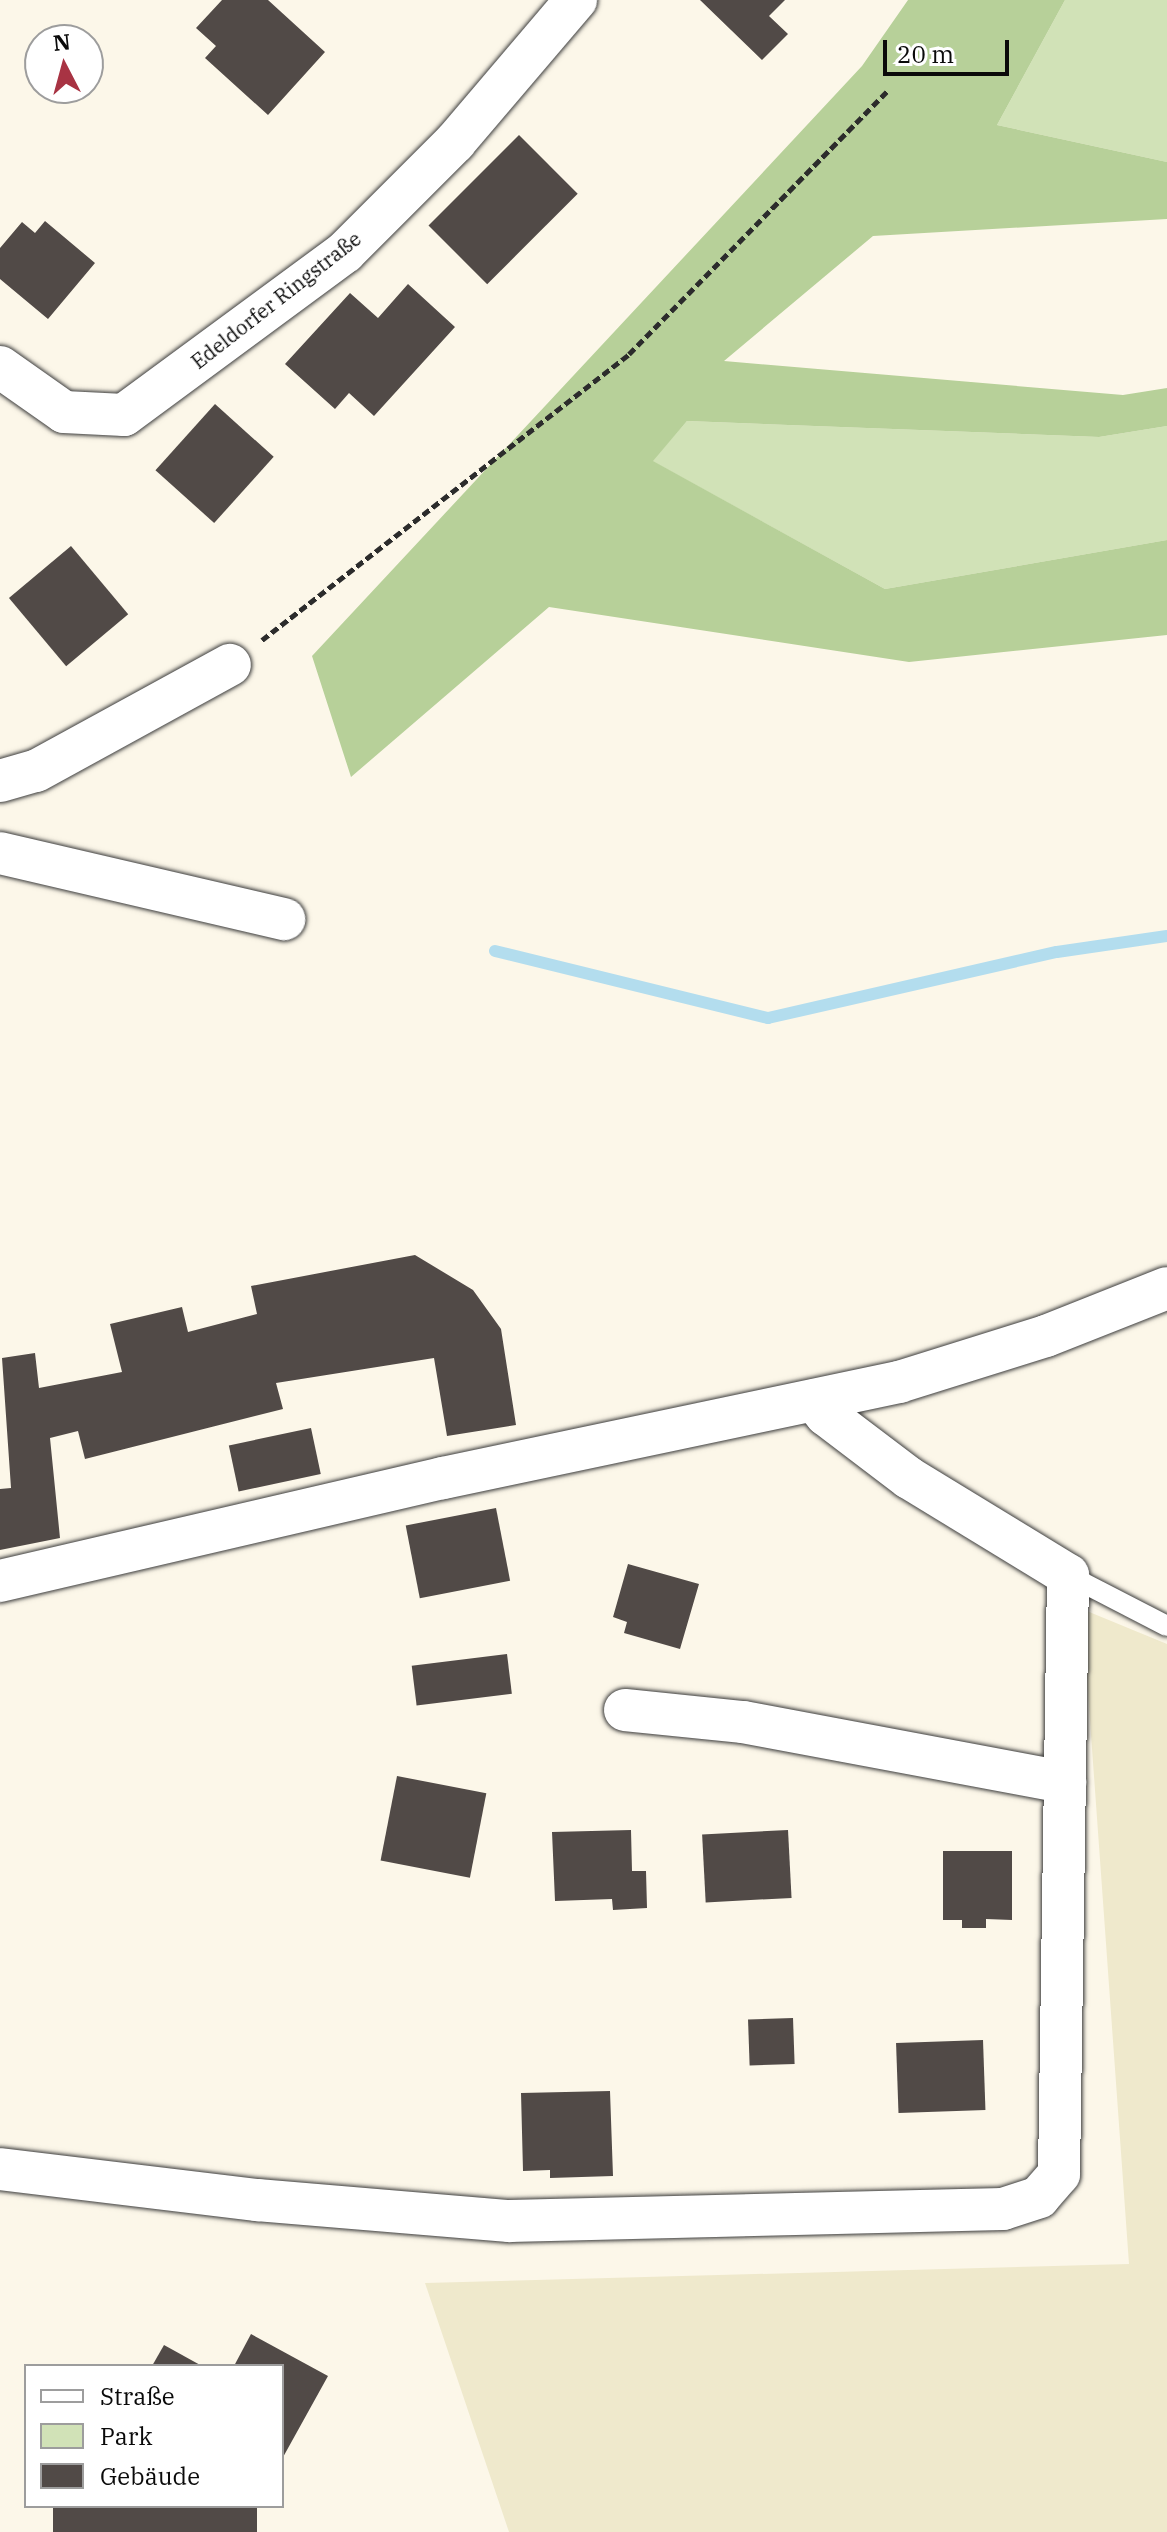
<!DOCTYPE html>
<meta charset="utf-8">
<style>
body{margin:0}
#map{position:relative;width:1167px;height:2532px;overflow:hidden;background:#fcf7e9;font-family:"IBM Plex Serif",serif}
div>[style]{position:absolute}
.farmland>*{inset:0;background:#efe9cc}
.green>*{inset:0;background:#d1e2b7}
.forest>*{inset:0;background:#b7d099}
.stream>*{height:12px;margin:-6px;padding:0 6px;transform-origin:6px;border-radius:6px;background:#b3ddee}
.building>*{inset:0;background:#514a47;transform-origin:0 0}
.path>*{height:5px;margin-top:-2.5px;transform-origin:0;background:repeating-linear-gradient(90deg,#2c2c2c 0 8px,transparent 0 12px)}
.roads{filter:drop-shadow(0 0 2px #3d3d3d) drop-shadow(0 0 2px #3d3d3d)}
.lane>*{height:20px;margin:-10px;padding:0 10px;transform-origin:10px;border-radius:10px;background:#fff}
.street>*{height:42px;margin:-21px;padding:0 21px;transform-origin:21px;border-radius:21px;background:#fff}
span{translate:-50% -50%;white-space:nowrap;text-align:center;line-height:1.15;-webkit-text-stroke:8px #fff;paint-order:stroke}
.street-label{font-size:20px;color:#0a0a0a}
.legend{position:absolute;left:24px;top:2364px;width:260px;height:144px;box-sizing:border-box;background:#fff;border:2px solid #9d9d9d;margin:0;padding:10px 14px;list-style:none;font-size:24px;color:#0a0a0a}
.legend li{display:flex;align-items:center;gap:16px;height:40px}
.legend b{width:40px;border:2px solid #9d9d9d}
.north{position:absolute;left:24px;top:24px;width:80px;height:80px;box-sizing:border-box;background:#fff;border:2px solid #9d9d9d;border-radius:50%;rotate:354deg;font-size:22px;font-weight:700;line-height:32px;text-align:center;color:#0a0a0a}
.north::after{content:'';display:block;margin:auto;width:28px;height:36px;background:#a83343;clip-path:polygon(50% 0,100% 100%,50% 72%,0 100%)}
.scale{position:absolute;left:883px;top:40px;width:126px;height:36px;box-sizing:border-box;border:4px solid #0a0a0a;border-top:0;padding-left:10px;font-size:24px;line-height:28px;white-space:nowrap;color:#0a0a0a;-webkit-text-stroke:6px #fff;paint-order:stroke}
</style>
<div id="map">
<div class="farmland">
<div style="clip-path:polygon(1082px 1609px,1167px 1644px,1167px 2532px,509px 2532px,425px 2283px,1129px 2264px)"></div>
</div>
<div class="green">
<div style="clip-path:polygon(1065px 0,1167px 0,1167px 162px,997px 125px)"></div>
<div style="clip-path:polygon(687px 421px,1099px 437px,1167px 426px,1167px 540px,885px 589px,652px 461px)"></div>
</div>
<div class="forest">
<div style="clip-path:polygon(908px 0,1065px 0,997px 125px,1167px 162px,1167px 219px,873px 236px,724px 361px,1123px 395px,1167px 388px,1167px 426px,1099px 437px,687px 421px,653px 461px,885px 589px,1167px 540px,1167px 635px,909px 662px,549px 607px,351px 777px,312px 656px,862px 66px)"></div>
</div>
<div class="stream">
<div style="left:495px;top:951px;width:281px;rotate:13.8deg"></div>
<div style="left:768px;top:1018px;width:296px;rotate:-12.9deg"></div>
<div style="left:1057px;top:952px;width:111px;rotate:-8.3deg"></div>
</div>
<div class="building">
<div style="clip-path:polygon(222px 0,268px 0,325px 52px,268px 115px,205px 58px,216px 46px,196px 28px)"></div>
<div style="clip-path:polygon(700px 0,785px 0,769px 16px,788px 34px,762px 60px)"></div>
<div style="left:519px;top:135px;width:83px;height:128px;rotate:45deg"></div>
<div style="clip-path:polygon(45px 221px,95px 263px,48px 319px,0 279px,0 248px,22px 222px,35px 233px)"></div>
<div style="clip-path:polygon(408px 284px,455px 327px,374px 416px,349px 393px,335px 409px,285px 364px,350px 293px,378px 318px)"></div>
<div style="left:215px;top:404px;width:79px;height:89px;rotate:42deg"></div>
<div style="left:71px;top:546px;width:89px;height:81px;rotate:50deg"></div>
<div style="clip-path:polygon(415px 1255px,473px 1290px,501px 1329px,516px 1425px,447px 1436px,434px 1358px,276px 1383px,283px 1409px,85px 1459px,78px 1431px,50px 1438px,60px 1538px,0 1550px,0 1489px,11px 1488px,2px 1358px,35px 1353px,39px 1388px,122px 1372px,110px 1324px,182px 1307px,188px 1332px,257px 1314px,251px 1286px)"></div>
<div style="left:311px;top:1428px;width:47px;height:84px;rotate:78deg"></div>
<div style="left:496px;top:1508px;width:74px;height:92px;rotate:79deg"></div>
<div style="clip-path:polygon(628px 1564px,699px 1584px,680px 1649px,624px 1633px,627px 1622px,613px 1617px)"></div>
<div style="left:507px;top:1654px;width:40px;height:96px;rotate:83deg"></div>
<div style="left:397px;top:1776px;width:91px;height:86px;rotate:11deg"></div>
<div style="clip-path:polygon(631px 1830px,632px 1871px,646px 1871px,647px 1908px,613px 1910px,612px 1899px,555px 1901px,552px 1832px)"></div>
<div style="left:788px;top:1830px;width:68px;height:86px;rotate:87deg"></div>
<div style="clip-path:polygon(943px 1851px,1012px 1851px,1012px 1920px,986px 1919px,986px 1928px,962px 1928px,962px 1920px,943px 1920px)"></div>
<div style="left:793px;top:2018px;width:46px;height:45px;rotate:88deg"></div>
<div style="left:983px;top:2040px;width:70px;height:87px;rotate:88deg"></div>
<div style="clip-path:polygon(610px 2091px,613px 2176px,550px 2178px,550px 2170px,523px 2171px,521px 2093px)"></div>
<div style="clip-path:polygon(251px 2334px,328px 2376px,282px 2459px,282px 2366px,234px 2366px)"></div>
<div style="clip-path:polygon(164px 2345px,202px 2366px,152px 2366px)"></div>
<div style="left:53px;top:2506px;width:204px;height:30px"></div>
</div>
<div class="path">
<div style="left:262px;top:640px;width:465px;rotate:-37.9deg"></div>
<div style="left:629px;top:354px;width:370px;rotate:-45.5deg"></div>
</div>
<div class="roads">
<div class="lane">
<div style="left:1068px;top:1575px;width:111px;rotate:27.3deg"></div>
</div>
<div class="street">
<div style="left:0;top:367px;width:78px;rotate:35.1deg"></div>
<div style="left:64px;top:412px;width:60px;rotate:2.9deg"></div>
<div style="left:124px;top:415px;width:275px;rotate:-36.4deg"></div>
<div style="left:345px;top:252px;width:156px;rotate:-45deg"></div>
<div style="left:455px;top:142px;width:187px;rotate:-49.6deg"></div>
<div style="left:0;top:781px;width:37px;rotate:-16deg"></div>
<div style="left:36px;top:771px;width:221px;rotate:-28.7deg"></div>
<div style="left:0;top:853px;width:292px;rotate:13.1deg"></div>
<div style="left:0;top:1581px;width:455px;rotate:-13.1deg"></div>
<div style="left:443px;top:1478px;width:466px;rotate:-11.9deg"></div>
<div style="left:899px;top:1382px;width:154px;rotate:-17.4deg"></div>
<div style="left:1046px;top:1336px;width:130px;rotate:-21.6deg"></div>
<div style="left:625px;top:1710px;width:119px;rotate:5.8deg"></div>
<div style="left:743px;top:1722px;width:328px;rotate:10.6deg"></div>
<div style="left:0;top:2169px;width:259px;rotate:6.9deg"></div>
<div style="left:257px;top:2200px;width:253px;rotate:4.8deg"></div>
<div style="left:509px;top:2221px;width:494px;rotate:-1.4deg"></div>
<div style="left:1003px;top:2209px;width:38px;rotate:-18deg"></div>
<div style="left:1039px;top:2197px;width:30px;rotate:-49deg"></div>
<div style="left:1059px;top:2174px;width:599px;rotate:-89.14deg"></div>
<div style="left:1068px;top:1575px;width:186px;rotate:-148.6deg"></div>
<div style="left:909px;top:1478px;width:104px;rotate:-142.8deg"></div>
<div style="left:826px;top:1415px;width:19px;rotate:-129deg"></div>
</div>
</div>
<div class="street-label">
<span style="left:276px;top:300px;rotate:-38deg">Edeldorfer Ringstraße</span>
</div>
<ul class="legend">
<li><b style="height:10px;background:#fff"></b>Straße</li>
<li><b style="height:22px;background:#d1e2b7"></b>Park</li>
<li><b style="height:22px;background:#514a47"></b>Gebäude</li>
</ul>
<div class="north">N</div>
<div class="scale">20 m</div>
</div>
